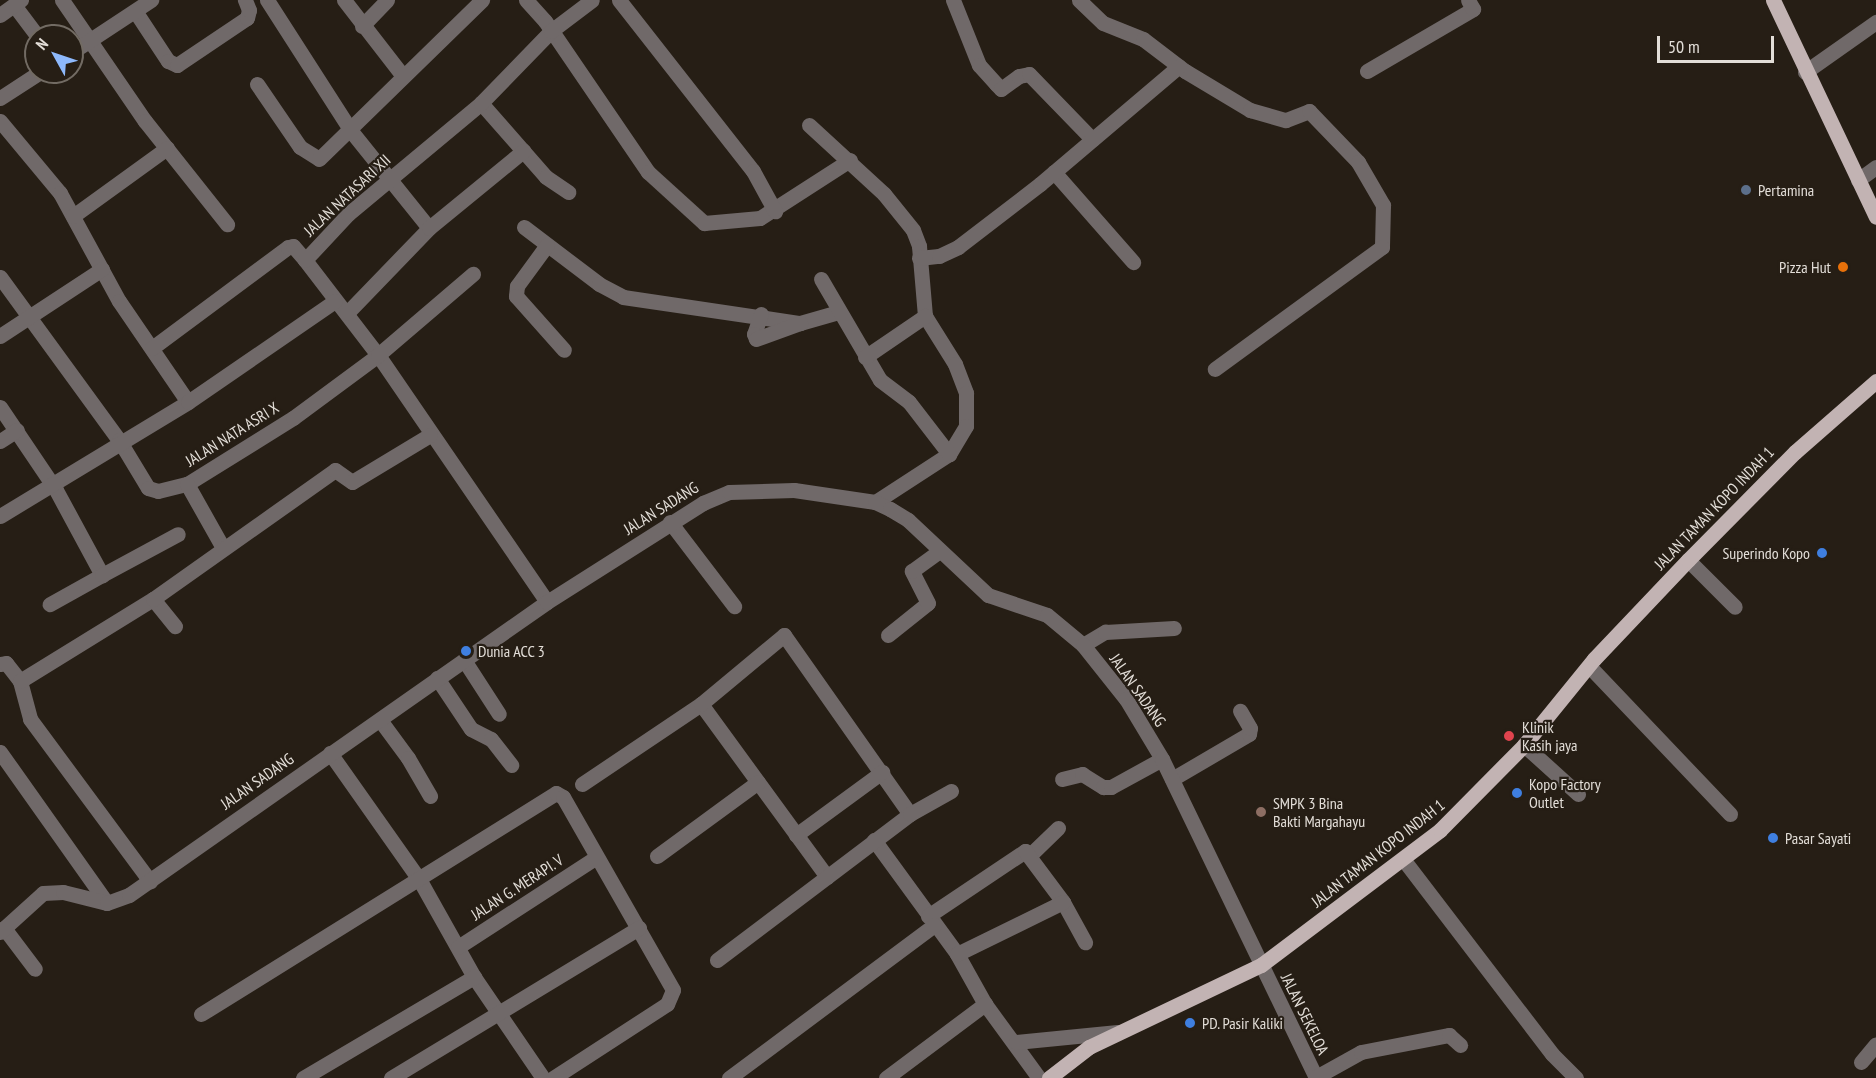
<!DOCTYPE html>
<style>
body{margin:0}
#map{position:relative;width:1876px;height:1078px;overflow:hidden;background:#261e15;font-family:"PT Sans Narrow",sans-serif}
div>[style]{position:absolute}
.minor>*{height:15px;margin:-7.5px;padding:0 7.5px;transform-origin:7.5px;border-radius:7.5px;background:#706969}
.major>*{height:15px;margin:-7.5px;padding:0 7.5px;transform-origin:7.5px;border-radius:7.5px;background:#c2b3b3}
.dots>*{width:16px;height:16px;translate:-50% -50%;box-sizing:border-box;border:3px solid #261e15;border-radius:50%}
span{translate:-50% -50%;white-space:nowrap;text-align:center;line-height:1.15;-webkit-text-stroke:4.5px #261e15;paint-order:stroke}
.poi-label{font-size:16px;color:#e3ded8}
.left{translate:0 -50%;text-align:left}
.right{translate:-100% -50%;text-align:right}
.street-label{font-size:16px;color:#e3ded8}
.north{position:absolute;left:24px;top:24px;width:60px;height:60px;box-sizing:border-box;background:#261e15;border:2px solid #726b63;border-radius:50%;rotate:310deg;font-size:16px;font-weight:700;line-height:24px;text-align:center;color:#e3ded8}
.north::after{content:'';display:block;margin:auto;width:21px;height:27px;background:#8eb9fc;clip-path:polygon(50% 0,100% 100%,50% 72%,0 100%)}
.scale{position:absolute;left:1657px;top:36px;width:117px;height:27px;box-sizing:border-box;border:3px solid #e3ded8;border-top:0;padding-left:8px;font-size:18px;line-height:21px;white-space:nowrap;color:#e3ded8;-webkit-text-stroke:4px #261e15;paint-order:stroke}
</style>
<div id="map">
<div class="minor">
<div style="left:62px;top:0;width:147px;rotate:55.6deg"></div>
<div style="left:145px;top:121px;width:132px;rotate:51.5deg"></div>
<div style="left:267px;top:0;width:156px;rotate:57.3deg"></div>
<div style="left:351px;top:131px;width:124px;rotate:51.2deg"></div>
<div style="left:344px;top:0;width:96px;rotate:52.2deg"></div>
<div style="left:526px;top:0;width:28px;rotate:48deg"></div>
<div style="left:545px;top:21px;width:183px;rotate:55.7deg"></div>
<div style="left:648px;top:172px;width:76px;rotate:42.3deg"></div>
<div style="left:704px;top:223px;width:56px;rotate:-5.1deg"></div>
<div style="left:760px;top:218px;width:107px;rotate:-32.8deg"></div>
<div style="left:619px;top:0;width:217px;rotate:51.9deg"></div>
<div style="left:753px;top:171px;width:46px;rotate:61.2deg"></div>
<div style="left:953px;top:0;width:70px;rotate:68.2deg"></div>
<div style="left:979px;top:65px;width:25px;rotate:48deg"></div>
<div style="left:996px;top:84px;width:7px;rotate:45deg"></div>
<div style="left:1001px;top:89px;width:22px;rotate:-36deg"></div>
<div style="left:1019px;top:76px;width:10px;rotate:-11deg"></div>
<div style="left:1029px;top:74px;width:91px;rotate:45.9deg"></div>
<div style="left:1079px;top:0;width:33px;rotate:44deg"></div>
<div style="left:1103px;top:23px;width:43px;rotate:21.8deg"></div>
<div style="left:1143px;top:39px;width:53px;rotate:37.3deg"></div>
<div style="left:1185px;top:71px;width:76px;rotate:31deg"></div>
<div style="left:1250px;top:110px;width:37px;rotate:16deg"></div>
<div style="left:1286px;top:120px;width:25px;rotate:-21deg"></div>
<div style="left:1309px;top:111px;width:71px;rotate:46.1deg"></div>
<div style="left:1358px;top:162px;width:50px;rotate:59.8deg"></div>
<div style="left:1383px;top:205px;width:42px;rotate:91.4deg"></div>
<div style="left:1382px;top:247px;width:207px;rotate:143.9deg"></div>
<div style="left:14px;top:5px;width:39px;rotate:53deg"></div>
<div style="left:135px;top:11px;width:60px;rotate:56.6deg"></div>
<div style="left:168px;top:61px;width:10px;rotate:24deg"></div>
<div style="left:177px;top:65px;width:84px;rotate:-33.9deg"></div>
<div style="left:247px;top:18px;width:8px;rotate:-76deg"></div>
<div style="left:249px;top:10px;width:11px;rotate:-112deg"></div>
<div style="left:0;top:15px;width:26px;rotate:-36deg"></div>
<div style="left:362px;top:26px;width:36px;rotate:-46deg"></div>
<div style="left:72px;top:52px;width:95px;rotate:-33.4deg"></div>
<div style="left:1367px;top:71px;width:123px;rotate:-30.3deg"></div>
<div style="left:1473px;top:9px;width:10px;rotate:-119deg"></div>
<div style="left:1805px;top:72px;width:87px;rotate:-35.2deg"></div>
<div style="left:257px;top:84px;width:76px;rotate:55.7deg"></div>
<div style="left:300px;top:147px;width:22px;rotate:32deg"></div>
<div style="left:319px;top:159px;width:228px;rotate:-44.3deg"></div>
<div style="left:0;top:98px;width:48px;rotate:-33deg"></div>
<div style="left:481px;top:103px;width:98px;rotate:48.7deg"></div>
<div style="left:546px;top:177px;width:27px;rotate:34deg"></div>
<div style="left:0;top:121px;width:94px;rotate:50.2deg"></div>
<div style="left:60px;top:193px;width:123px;rotate:61.4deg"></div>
<div style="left:119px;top:301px;width:122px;rotate:55.7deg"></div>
<div style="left:809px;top:125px;width:102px;rotate:42.6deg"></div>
<div style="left:884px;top:194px;width:46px;rotate:51.1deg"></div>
<div style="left:913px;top:230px;width:17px;rotate:69deg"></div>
<div style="left:919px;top:246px;width:70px;rotate:85.1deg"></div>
<div style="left:925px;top:316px;width:57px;rotate:58deg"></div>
<div style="left:955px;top:364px;width:31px;rotate:69deg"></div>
<div style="left:966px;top:393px;width:33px;rotate:90deg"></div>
<div style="left:966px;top:426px;width:33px;rotate:121deg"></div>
<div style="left:949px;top:454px;width:88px;rotate:147deg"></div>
<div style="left:1054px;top:172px;width:120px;rotate:48.7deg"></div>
<div style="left:1858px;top:180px;width:22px;rotate:-36deg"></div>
<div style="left:73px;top:216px;width:116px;rotate:-35.9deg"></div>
<div style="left:524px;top:227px;width:94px;rotate:37.2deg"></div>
<div style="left:599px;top:284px;width:27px;rotate:28deg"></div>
<div style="left:623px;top:297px;width:179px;rotate:8.4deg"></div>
<div style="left:800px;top:323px;width:40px;rotate:-16deg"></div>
<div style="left:547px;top:245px;width:51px;rotate:126.2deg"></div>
<div style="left:517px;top:286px;width:10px;rotate:96deg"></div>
<div style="left:516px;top:296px;width:72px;rotate:48.4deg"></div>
<div style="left:919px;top:258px;width:20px;rotate:-6deg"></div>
<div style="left:939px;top:256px;width:21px;rotate:-25deg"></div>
<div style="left:958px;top:247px;width:103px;rotate:-37.5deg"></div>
<div style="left:1040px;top:184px;width:182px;rotate:-40.3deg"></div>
<div style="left:305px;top:260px;width:120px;rotate:52.5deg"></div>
<div style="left:378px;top:355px;width:299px;rotate:55.6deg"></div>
<div style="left:0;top:277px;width:202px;rotate:53.9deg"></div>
<div style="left:119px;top:440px;width:56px;rotate:58.9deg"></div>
<div style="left:148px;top:488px;width:10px;rotate:17deg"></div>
<div style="left:158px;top:491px;width:30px;rotate:-14deg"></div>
<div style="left:187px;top:484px;width:125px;rotate:-31.9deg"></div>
<div style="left:293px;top:418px;width:106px;rotate:-36.5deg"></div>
<div style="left:378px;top:355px;width:125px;rotate:-40.5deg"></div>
<div style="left:821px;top:279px;width:117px;rotate:59.7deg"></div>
<div style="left:880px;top:380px;width:36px;rotate:37deg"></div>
<div style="left:909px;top:402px;width:66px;rotate:52.4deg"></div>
<div style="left:347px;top:313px;width:118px;rotate:-46deg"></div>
<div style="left:429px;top:228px;width:122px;rotate:-39.3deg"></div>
<div style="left:761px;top:314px;width:21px;rotate:109deg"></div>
<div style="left:754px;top:334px;width:5px;rotate:68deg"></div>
<div style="left:756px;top:339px;width:47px;rotate:-20deg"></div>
<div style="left:0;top:336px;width:122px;rotate:-33.3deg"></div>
<div style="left:152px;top:348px;width:169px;rotate:-36.6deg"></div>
<div style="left:288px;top:247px;width:5px;rotate:-11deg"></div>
<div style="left:293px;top:246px;width:18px;rotate:49deg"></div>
<div style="left:305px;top:260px;width:63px;rotate:-46.9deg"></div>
<div style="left:348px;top:214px;width:173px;rotate:-39.8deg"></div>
<div style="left:481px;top:103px;width:100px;rotate:-45.8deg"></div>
<div style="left:551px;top:31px;width:51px;rotate:-37.1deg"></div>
<div style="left:865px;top:357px;width:73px;rotate:-34.3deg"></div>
<div style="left:0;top:407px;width:100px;rotate:56deg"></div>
<div style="left:56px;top:490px;width:97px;rotate:61.6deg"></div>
<div style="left:102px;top:575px;width:60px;rotate:150.9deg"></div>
<div style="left:0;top:441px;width:20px;rotate:-33deg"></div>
<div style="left:187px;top:484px;width:73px;rotate:60.6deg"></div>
<div style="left:0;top:516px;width:220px;rotate:-31.2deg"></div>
<div style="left:188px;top:402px;width:178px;rotate:-34.5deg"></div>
<div style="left:670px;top:522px;width:106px;rotate:52.7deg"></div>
<div style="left:1688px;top:560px;width:66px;rotate:45deg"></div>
<div style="left:102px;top:575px;width:86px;rotate:-28.3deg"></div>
<div style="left:153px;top:599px;width:35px;rotate:51deg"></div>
<div style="left:888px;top:635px;width:51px;rotate:-38.7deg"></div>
<div style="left:928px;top:603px;width:36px;rotate:-117deg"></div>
<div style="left:912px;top:571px;width:34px;rotate:-36deg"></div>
<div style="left:1083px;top:645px;width:26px;rotate:-31deg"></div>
<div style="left:1105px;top:632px;width:69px;rotate:-3.3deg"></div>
<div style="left:464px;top:660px;width:64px;rotate:57.1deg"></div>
<div style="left:0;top:664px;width:6px;rotate:-9deg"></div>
<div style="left:6px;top:663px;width:23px;rotate:52deg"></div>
<div style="left:20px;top:681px;width:39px;rotate:75deg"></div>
<div style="left:30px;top:719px;width:202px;rotate:53.5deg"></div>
<div style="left:1590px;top:667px;width:203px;rotate:46.4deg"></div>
<div style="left:437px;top:678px;width:61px;rotate:56.3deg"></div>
<div style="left:471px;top:729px;width:22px;rotate:27deg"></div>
<div style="left:491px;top:739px;width:33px;rotate:52deg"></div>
<div style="left:20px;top:681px;width:156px;rotate:-31.7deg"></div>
<div style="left:153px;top:599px;width:223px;rotate:-35.3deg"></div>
<div style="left:335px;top:470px;width:21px;rotate:35deg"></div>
<div style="left:352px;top:482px;width:91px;rotate:-31.1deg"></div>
<div style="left:701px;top:704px;width:214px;rotate:53.9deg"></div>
<div style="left:380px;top:720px;width:47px;rotate:53.6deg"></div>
<div style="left:408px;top:758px;width:44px;rotate:59.9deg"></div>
<div style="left:1524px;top:745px;width:73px;rotate:42.2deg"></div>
<div style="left:0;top:752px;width:185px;rotate:54.7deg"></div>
<div style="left:330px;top:753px;width:154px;rotate:54.8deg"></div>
<div style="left:419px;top:879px;width:112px;rotate:60.7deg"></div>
<div style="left:474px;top:977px;width:122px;rotate:55.7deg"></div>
<div style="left:1062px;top:779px;width:21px;rotate:-14deg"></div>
<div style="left:1082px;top:774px;width:25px;rotate:32deg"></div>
<div style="left:1103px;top:787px;width:8px"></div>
<div style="left:1111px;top:787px;width:58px;rotate:-28.8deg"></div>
<div style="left:1172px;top:779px;width:89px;rotate:-30.3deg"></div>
<div style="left:1249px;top:734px;width:6px;rotate:-81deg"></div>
<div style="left:1250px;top:728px;width:20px;rotate:-120deg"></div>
<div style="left:582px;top:784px;width:143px;rotate:-33.9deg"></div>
<div style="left:701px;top:704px;width:108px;rotate:-39.7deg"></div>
<div style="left:784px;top:635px;width:219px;rotate:54.9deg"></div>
<div style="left:796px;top:835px;width:107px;rotate:-36.2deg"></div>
<div style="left:874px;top:840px;width:141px;rotate:53.9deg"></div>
<div style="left:957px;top:954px;width:57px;rotate:60.8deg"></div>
<div style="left:985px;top:1004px;width:92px;rotate:53.9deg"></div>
<div style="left:1030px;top:855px;width:39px;rotate:-44deg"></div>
<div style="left:657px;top:856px;width:125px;rotate:-36.2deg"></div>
<div style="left:1403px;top:859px;width:245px;rotate:52.6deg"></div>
<div style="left:1552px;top:1054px;width:34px;rotate:45deg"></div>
<div style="left:928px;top:916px;width:117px;rotate:-33.8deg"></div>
<div style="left:1025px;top:851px;width:64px;rotate:53.3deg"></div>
<div style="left:1063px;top:902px;width:46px;rotate:61.2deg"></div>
<div style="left:4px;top:928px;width:51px;rotate:52.9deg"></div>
<div style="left:0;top:932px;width:58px;rotate:-42.2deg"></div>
<div style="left:43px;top:893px;width:20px;rotate:-3deg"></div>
<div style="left:63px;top:892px;width:45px;rotate:14deg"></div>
<div style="left:107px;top:903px;width:23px;rotate:-20deg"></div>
<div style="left:129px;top:895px;width:510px;rotate:-35.03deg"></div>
<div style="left:547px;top:602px;width:185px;rotate:-32.4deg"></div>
<div style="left:703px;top:503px;width:28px;rotate:-23deg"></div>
<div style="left:729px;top:492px;width:65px;rotate:-1.8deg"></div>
<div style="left:794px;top:490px;width:82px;rotate:8.4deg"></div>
<div style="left:875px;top:502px;width:17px;rotate:25deg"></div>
<div style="left:890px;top:509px;width:21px;rotate:31deg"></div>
<div style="left:908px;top:520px;width:110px;rotate:43.2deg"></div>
<div style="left:988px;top:595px;width:62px;rotate:18.7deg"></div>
<div style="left:1047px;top:615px;width:47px;rotate:39.8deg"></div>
<div style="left:1083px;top:645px;width:69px;rotate:51.5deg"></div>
<div style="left:1126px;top:699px;width:70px;rotate:59deg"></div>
<div style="left:1162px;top:759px;width:354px;rotate:64.2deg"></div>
<div style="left:458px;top:947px;width:163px;rotate:-33deg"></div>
<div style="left:957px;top:954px;width:118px;rotate:-26.1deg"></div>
<div style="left:717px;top:960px;width:242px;rotate:-37.1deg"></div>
<div style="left:910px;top:814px;width:47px;rotate:-29.3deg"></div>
<div style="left:201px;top:1014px;width:418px;rotate:-31.9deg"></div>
<div style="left:556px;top:793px;width:8px;rotate:30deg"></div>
<div style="left:563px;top:797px;width:222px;rotate:60.3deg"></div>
<div style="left:673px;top:990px;width:15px;rotate:113deg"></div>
<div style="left:667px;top:1004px;width:136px;rotate:147deg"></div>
<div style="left:1016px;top:1042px;width:102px;rotate:-5.6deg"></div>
<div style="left:1861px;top:1062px;width:23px;rotate:-50deg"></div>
<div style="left:1316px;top:1077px;width:51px;rotate:-29.1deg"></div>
<div style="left:1361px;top:1052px;width:90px;rotate:-10.9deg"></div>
<div style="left:1449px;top:1035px;width:15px;rotate:42deg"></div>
<div style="left:303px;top:1078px;width:199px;rotate:-30.6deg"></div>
<div style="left:391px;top:1078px;width:290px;rotate:-31.2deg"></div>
<div style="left:729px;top:1078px;width:256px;rotate:-36.7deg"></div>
<div style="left:886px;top:1078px;width:124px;rotate:-36.8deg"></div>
</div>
<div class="major">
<div style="left:1773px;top:0;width:240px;rotate:64.6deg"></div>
<div style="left:1049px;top:1078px;width:51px;rotate:-37.8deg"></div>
<div style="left:1089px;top:1047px;width:191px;rotate:-25.5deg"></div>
<div style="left:1261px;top:965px;width:224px;rotate:-37deg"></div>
<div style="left:1440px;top:830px;width:120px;rotate:-45.3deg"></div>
<div style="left:1524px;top:745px;width:111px;rotate:-50.9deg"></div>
<div style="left:1594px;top:659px;width:137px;rotate:-46.5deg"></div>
<div style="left:1688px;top:560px;width:152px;rotate:-45.3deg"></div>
<div style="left:1795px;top:452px;width:108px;rotate:-41.2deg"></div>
</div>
<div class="dots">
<div style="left:1746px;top:190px;background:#5c6f8a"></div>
<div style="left:1843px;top:267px;background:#e8710a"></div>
<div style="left:1822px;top:553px;background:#3f7fe0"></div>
<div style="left:466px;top:651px;background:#3f7fe0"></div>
<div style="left:1509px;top:736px;background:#e0444e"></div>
<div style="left:1517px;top:793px;background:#3f7fe0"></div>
<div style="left:1261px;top:812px;background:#8d6e63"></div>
<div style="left:1773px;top:838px;background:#3f7fe0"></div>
<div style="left:1190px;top:1023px;background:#3f7fe0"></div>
</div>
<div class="poi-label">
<span class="left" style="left:1758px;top:190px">Pertamina</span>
<span class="right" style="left:1831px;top:267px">Pizza Hut</span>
<span class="right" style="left:1810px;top:553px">Superindo Kopo</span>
<span class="left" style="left:478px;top:651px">Dunia ACC 3</span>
<span class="left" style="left:1522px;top:736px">Klinik<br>Kasih jaya</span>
<span class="left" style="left:1529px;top:793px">Kopo Factory<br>Outlet</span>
<span class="left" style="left:1273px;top:812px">SMPK 3 Bina<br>Bakti Margahayu</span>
<span class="left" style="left:1785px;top:838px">Pasar Sayati</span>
<span class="left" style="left:1202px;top:1023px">PD. Pasir Kaliki</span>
</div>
<div class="street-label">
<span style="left:347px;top:195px;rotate:-43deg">JALAN NATASARI XII</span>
<span style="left:232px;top:434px;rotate:-32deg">JALAN NATA ASRI X</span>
<span style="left:661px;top:508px;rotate:-32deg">JALAN SADANG</span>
<span style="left:1714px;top:508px;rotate:-46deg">JALAN TAMAN KOPO INDAH 1</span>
<span style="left:1138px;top:690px;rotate:55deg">JALAN SADANG</span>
<span style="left:257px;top:781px;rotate:-35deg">JALAN SADANG</span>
<span style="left:1378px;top:853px;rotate:-38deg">JALAN TAMAN KOPO INDAH 1</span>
<span style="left:517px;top:887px;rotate:-33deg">JALAN G. MERAPI. V</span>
<span style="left:1305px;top:1014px;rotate:64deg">JALAN SEKELOA</span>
</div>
<div class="north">N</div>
<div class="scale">50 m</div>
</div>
